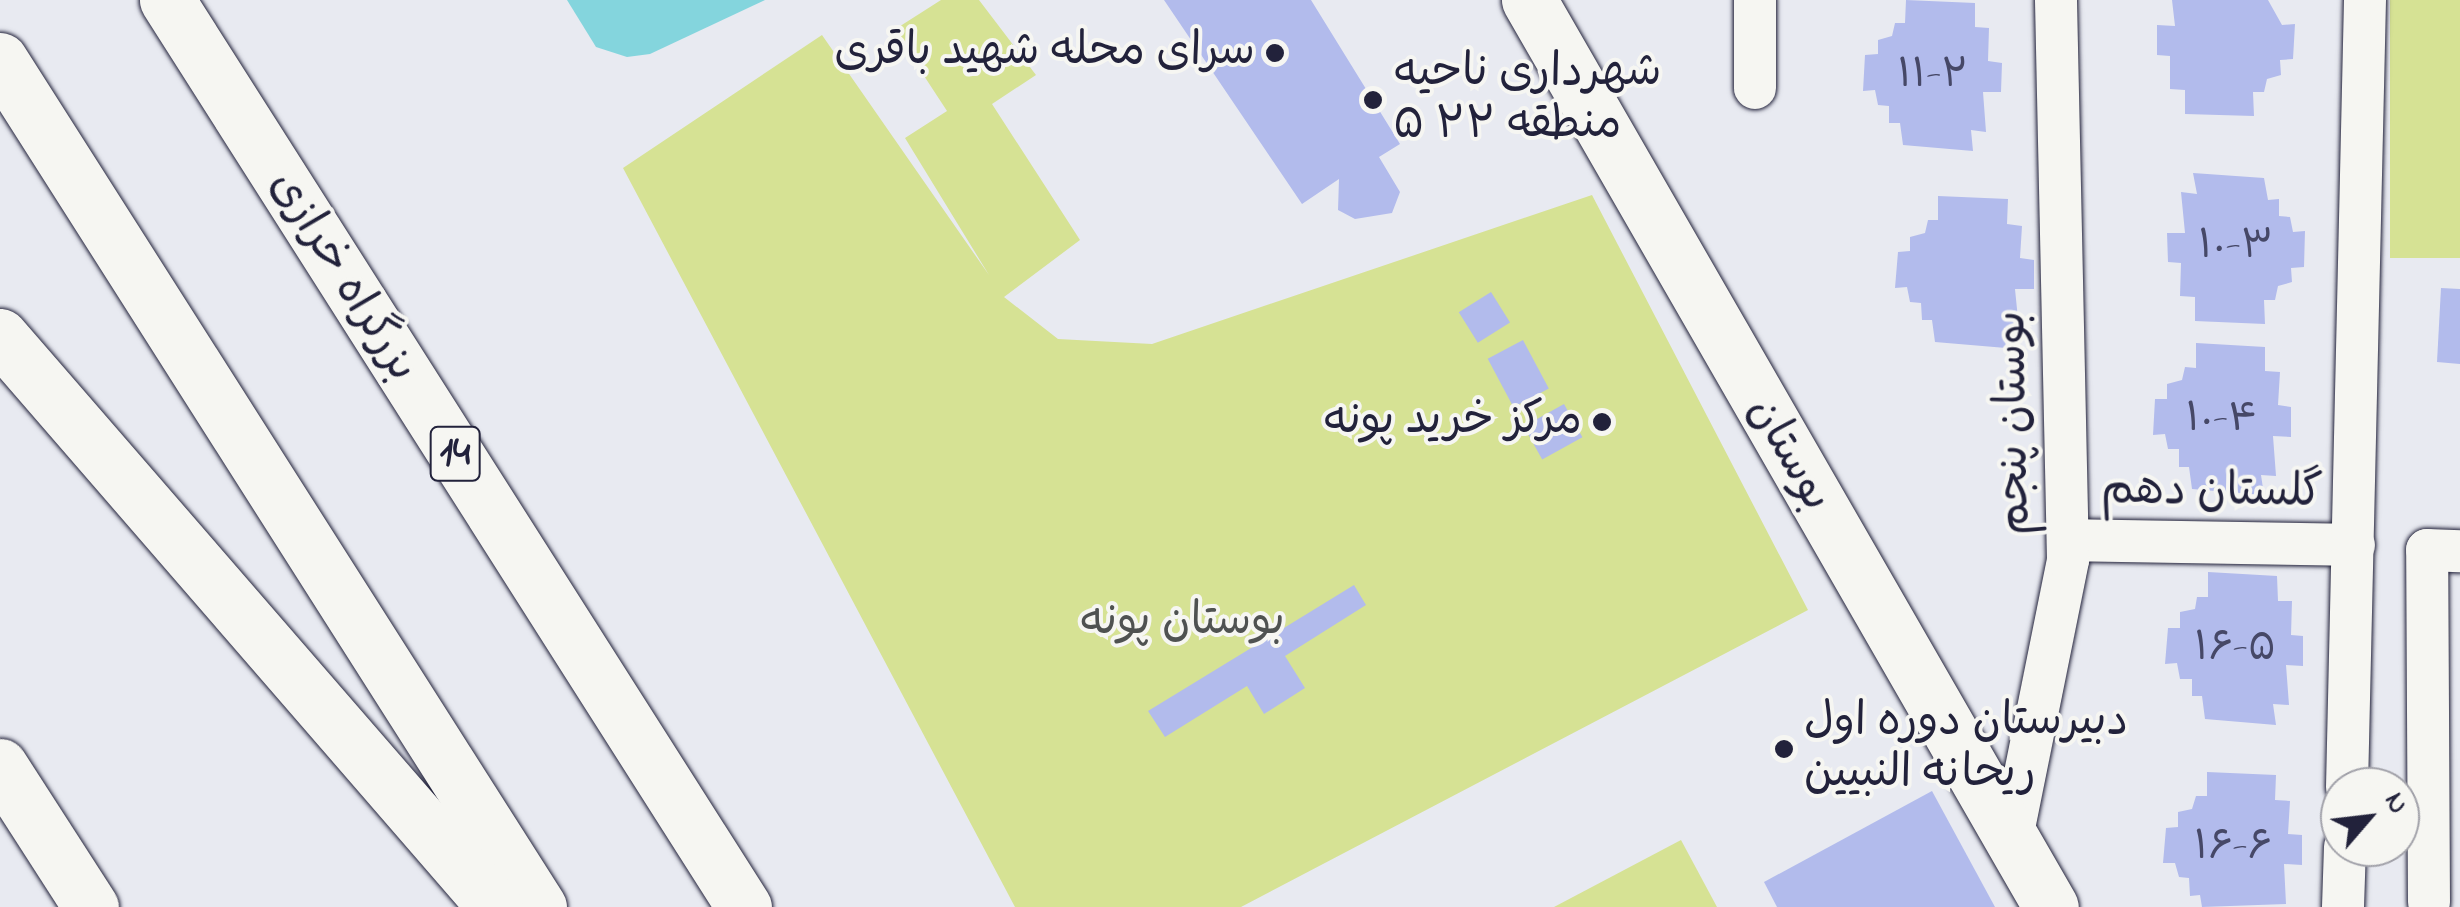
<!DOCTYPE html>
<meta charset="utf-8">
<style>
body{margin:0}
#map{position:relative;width:2460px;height:907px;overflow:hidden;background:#e8eaf1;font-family:"Indie Flower","Playpen Sans Arabic",sans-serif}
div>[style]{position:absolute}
.green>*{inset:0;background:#d6e294;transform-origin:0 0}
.water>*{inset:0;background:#84d5dd}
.building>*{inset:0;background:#b2bbec;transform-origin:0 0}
.roads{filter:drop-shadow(0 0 2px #22223b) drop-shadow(0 0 2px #22223b)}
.street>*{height:42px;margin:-21px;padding:0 21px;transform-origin:21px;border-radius:21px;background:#f6f6f2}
.secondary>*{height:55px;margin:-27.5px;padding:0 27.5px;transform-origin:27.5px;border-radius:27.5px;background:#f6f6f2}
.highway>*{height:55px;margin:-27.5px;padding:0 27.5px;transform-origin:27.5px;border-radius:27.5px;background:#f6f6f2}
.dots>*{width:28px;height:28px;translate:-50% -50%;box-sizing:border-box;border:5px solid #f6f6f2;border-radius:50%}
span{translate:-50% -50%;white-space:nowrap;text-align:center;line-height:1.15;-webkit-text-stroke:8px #f6f6f2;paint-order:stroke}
.number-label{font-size:40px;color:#464867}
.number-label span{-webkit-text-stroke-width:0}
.shield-label span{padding:2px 8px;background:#f6f6f2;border:2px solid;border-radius:8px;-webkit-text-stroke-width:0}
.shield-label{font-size:42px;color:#22223b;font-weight:700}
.poi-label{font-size:45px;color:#22223b}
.right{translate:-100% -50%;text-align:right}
.left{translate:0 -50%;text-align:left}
.street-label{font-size:45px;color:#22223b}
.park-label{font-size:45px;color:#4f5251}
.north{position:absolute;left:2320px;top:767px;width:100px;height:100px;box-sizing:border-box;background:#f6f6f2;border:2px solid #a1a1a9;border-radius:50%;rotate:62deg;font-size:28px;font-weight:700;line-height:40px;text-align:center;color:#22223b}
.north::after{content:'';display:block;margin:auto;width:35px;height:45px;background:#22223b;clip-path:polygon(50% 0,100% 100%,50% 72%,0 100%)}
</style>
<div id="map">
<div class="green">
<div style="clip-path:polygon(941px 0,979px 0,1036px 75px,992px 104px,1080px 240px,1004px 297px,1058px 339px,1152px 344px,1592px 195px,1808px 610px,1241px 907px,1015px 907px,623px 168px,822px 35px,989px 275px,905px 138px,947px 111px,894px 30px)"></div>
<div style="left:2390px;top:0;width:70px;height:258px"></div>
<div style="clip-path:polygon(1681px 840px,1717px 907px,1554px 907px)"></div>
</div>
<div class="water">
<div style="clip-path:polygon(567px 0,765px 0,650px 54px,627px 57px,596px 47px)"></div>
</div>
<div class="building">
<div style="clip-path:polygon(1164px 0,1311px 0,1400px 144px,1379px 157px,1400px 192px,1392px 213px,1355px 219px,1338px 210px,1339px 179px,1302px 204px)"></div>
<div style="clip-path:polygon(1906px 0,1975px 3px,1975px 27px,1989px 28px,1988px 61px,2002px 63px,2001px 92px,1983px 92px,1986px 132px,1971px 130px,1973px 151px,1903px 145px,1900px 123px,1889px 123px,1889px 106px,1878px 105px,1875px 90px,1863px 91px,1865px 55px,1878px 54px,1878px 40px,1892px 36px,1895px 23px,1905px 23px)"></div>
<div style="clip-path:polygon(2172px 0,2268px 0,2282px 25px,2295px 24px,2293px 59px,2280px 60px,2281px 75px,2267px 79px,2264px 92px,2253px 92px,2254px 116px,2185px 114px,2185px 90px,2170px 89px,2170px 56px,2157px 55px,2157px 25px,2175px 26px)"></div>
<div style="clip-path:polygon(2193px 173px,2264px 178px,2268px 200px,2279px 199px,2279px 216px,2290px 217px,2293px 232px,2305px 231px,2304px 267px,2291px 268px,2292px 282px,2278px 286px,2275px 300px,2264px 300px,2265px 324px,2195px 321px,2195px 297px,2180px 296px,2181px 263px,2168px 262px,2167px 233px,2185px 233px,2181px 192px,2197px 194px)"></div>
<div style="clip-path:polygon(1938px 196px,2008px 199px,2007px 224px,2022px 226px,2020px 258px,2034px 260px,2034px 289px,2015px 289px,2019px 329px,2004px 328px,2006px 348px,1935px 342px,1932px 320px,1922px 320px,1921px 303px,1910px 302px,1907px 287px,1895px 288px,1898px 252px,1910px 251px,1910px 237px,1925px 233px,1928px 220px,1938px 220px)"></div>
<div style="clip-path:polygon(2441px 288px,2460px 289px,2460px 364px,2437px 362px)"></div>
<div style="left:1491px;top:292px;width:36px;height:38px;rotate:58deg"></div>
<div style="left:1523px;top:340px;width:55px;height:40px;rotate:62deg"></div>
<div style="clip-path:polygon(2196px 343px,2265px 347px,2265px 371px,2280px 372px,2278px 405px,2291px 407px,2291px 437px,2273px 436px,2276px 476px,2261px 475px,2264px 495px,2192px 489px,2189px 467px,2179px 467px,2179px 449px,2168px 449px,2165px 434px,2153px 435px,2155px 399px,2167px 399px,2167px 384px,2182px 380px,2185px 367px,2196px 368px)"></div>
<div style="left:1564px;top:404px;width:38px;height:46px;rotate:61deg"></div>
<div style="clip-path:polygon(2208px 572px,2277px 576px,2278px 601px,2292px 601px,2291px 635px,2303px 636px,2303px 666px,2286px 665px,2289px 705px,2273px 704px,2276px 725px,2205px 719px,2202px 696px,2192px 696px,2192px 679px,2180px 679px,2177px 663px,2165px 664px,2168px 628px,2180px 628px,2180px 612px,2195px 609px,2197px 597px,2208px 597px)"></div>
<div style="clip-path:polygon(1354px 585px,1366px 605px,1285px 656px,1305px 688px,1264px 714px,1247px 686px,1165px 737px,1148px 711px)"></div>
<div style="clip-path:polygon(2207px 772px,2276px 775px,2275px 800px,2290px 801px,2288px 834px,2302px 835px,2302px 865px,2284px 864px,2286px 904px,2202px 907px,2200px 895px,2190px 896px,2189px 878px,2179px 877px,2175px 863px,2163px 863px,2166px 828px,2178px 827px,2178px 812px,2192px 809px,2196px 796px,2207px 796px)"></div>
<div style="clip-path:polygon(1932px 791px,1995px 907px,1777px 907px,1764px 882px)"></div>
</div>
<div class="roads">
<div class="street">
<div style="left:1755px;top:0;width:88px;rotate:90deg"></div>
<div style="left:2068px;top:540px;width:286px;rotate:1deg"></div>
<div style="left:2347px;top:787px;width:787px;rotate:-88.69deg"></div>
<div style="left:2012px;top:838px;width:284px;rotate:-78.6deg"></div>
<div style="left:2068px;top:560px;width:560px;rotate:-91.23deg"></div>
<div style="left:2429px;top:902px;width:352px;rotate:-90.3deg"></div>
<div style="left:2427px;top:550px;width:33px;rotate:2deg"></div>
<div style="left:2343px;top:907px;width:60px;rotate:-88.1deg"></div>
</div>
<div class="secondary">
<div style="left:1529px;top:0;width:1046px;rotate:60.08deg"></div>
<div style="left:0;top:766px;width:168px;rotate:57.2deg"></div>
</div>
<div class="highway">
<div style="left:167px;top:0;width:1075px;rotate:57.54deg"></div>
<div style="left:0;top:60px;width:1004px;rotate:57.53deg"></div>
<div style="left:0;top:336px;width:756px;rotate:49.08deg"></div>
</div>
</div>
<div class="dots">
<div style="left:1275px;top:53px;background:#22223b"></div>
<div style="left:1373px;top:100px;background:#22223b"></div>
<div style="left:1602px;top:422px;background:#22223b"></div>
<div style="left:1784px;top:749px;background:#22223b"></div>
</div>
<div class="number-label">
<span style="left:1933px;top:77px">۱۱-۲</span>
<span style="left:2236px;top:248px">۱۰-۳</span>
<span style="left:2222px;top:421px">۱۰-۴</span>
<span style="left:2235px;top:650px">۱۶-۵</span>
<span style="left:2233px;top:849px">۱۶-۶</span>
</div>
<div class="shield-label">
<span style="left:455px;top:454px">14</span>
</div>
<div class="poi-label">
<span class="right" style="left:1255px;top:53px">سرای محله شهید باقری</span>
<span class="left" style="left:1393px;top:100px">شهرداری ناحیه<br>۵ منطقه ۲۲</span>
<span class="right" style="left:1582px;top:422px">مرکز خرید پونه</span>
<span class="left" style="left:1804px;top:749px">دبیرستان دوره اول<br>ریحانه النبیین</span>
</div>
<div class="street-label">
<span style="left:342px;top:277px;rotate:58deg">بزرگراه خرازی</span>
<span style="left:2015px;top:423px;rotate:-91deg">بوستان پنجم</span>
<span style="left:1788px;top:455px;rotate:60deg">بوستان</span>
<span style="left:2212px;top:493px;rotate:1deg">گلستان دهم</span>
</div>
<div class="park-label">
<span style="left:1182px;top:623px">بوستان پونه</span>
</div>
<div class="north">N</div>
</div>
